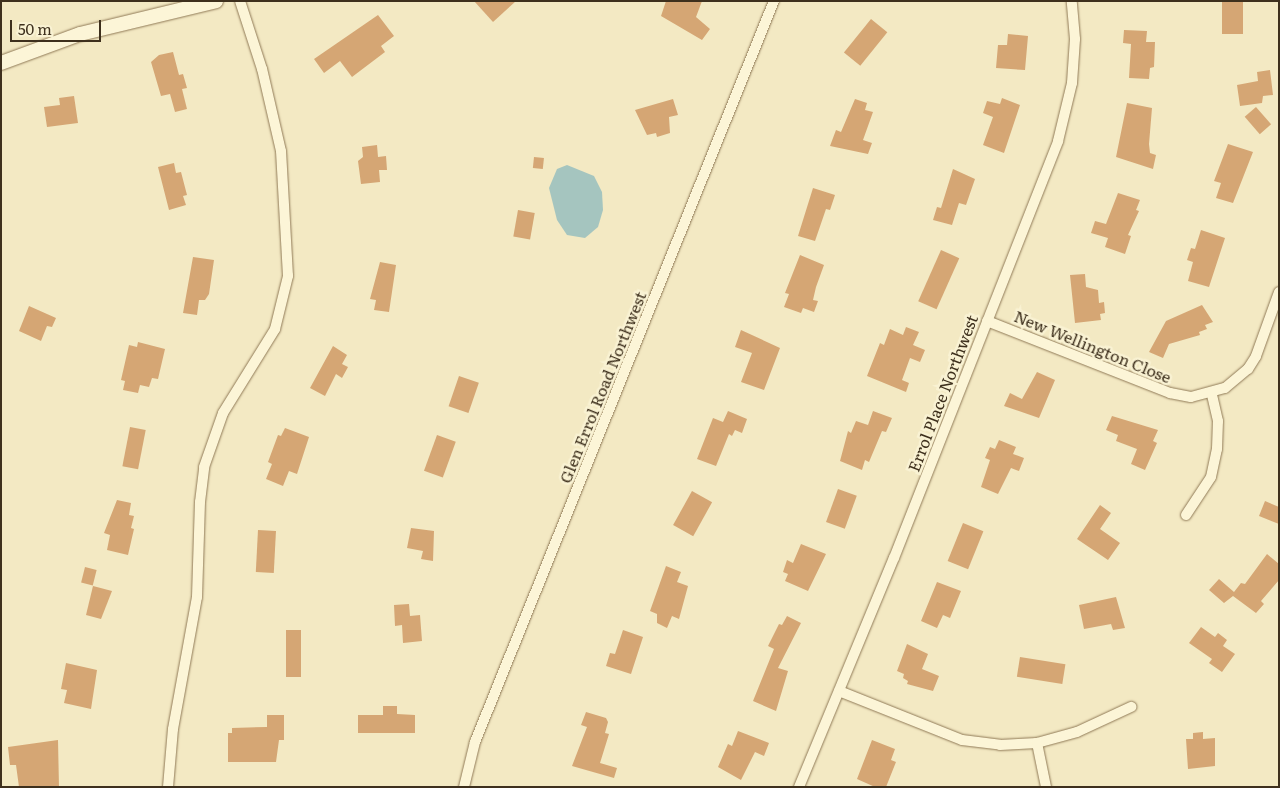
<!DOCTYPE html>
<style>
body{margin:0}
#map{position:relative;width:1280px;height:788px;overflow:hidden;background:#f3e9c3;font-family:Literata,serif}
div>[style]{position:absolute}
.water>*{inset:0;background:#a5c5bf}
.building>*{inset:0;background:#d5a674;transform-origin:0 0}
.roads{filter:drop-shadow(0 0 1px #907a57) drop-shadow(0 0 1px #907a57)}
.street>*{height:10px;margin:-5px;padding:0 5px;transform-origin:5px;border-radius:5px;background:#fcf5d7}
.secondary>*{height:14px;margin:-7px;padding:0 7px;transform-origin:7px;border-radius:7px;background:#fcf5d7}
span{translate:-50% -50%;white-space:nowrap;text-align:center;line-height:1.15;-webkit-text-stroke:5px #f9f2d3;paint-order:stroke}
.street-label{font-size:16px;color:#3e301d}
.frame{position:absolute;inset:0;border:2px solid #3e301d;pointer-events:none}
.scale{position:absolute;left:10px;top:20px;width:91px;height:22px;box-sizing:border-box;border:2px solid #3e301d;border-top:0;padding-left:6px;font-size:15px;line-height:18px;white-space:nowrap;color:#3e301d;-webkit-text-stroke:4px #f9f2d3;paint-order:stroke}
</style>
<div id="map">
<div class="water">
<div style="clip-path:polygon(567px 165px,594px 176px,602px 192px,603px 210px,598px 227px,585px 238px,567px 235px,557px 220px,549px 188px,557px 169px)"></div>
</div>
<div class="building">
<div style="clip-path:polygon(474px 1px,516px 1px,493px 22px)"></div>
<div style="clip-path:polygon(666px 1px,702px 1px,696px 17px,710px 29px,702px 40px,661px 16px)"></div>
<div style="left:1222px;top:1px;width:21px;height:33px"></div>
<div style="clip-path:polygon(378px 15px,394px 36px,381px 46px,385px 52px,352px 77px,340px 61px,324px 73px,314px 59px)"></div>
<div style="left:871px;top:19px;width:21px;height:43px;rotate:39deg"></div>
<div style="clip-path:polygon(1124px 30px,1147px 31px,1146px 42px,1155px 42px,1154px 67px,1150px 68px,1149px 79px,1129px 78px,1131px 44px,1123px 43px)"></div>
<div style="clip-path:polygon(1008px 34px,1028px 36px,1025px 70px,996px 68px,998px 45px,1007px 45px)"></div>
<div style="clip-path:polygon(173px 52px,179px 75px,183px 74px,187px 88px,182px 89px,187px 109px,175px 112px,170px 94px,161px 96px,151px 62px,159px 55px)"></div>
<div style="clip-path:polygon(1270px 70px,1273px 95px,1263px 96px,1262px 103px,1240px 106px,1237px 85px,1258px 81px,1257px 72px)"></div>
<div style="clip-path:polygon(74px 96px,78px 123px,47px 127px,44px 107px,60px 105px,59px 98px)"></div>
<div style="clip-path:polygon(1002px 98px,1020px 105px,1004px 153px,983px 145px,993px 117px,983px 113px,987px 101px,1000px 104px)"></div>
<div style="clip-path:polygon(673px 99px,678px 115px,669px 117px,670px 133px,657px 137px,656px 133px,647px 135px,635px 110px)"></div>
<div style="clip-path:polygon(855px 99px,867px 103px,865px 110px,873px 112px,863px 140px,872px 143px,868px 154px,830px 146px,836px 130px,841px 132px)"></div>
<div style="clip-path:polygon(1127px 103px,1152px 108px,1149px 144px,1150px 153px,1156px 155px,1153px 169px,1116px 157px)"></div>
<div style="left:1256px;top:107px;width:23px;height:15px;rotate:49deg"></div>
<div style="clip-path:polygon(1228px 144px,1253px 152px,1233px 203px,1216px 198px,1221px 183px,1214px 181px)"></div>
<div style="clip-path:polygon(377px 145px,378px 157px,386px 156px,387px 170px,379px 170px,380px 182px,361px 184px,358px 161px,363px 157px,362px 147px)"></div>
<div style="left:534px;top:157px;width:10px;height:11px;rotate:6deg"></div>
<div style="clip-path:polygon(174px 163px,176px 173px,181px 172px,187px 195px,183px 196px,186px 205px,169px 210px,158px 167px)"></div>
<div style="clip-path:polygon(953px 169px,975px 179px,966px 205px,959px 203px,952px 225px,933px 220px,937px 207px,941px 208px)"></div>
<div style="clip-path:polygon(813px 188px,835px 195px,830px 210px,826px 209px,815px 241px,798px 236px)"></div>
<div style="clip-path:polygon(1118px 193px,1140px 200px,1136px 210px,1139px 211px,1128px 235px,1131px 236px,1125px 254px,1105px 247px,1108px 238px,1091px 233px,1095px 221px,1106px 224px)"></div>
<div style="left:518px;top:210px;width:17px;height:27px;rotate:10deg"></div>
<div style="clip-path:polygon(1201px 230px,1225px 238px,1209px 287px,1188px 281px,1193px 262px,1187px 260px,1191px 248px,1195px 249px)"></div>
<div style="left:941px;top:250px;width:20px;height:56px;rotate:24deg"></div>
<div style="clip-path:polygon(800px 255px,824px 265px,816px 287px,813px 300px,818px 301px,814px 312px,803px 308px,801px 313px,784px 307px,789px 294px,785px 293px)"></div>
<div style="clip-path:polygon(193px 257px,214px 260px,209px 294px,205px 300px,199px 300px,197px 315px,183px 313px)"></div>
<div style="clip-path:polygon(380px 262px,396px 265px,389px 312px,374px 310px,376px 300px,370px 299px)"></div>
<div style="clip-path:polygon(1085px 274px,1086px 287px,1098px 290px,1099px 303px,1104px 302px,1105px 313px,1100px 314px,1101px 320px,1075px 323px,1070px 275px)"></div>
<div style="clip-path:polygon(1202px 305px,1213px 322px,1205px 325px,1207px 329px,1199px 332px,1200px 335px,1169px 344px,1163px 358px,1149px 352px,1166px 321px)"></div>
<div style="clip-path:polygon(29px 306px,56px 318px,52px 327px,47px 326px,41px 341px,19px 331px)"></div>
<div style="clip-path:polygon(906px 327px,919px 332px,913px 345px,925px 350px,920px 362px,910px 358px,902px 380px,909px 383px,906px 392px,867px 376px,880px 343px,884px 345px,890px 329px,903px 335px)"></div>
<div style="clip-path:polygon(741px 330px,780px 348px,764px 390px,741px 382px,752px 353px,735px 347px)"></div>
<div style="clip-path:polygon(138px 342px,165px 349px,158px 379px,152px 378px,149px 387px,140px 385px,138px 393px,123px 390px,125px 381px,121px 380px,129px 345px,137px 347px)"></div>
<div style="clip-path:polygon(333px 346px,347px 355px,342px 364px,348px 367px,342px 378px,336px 374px,325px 396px,310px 388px)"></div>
<div style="clip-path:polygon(1037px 372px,1055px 380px,1039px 418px,1004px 406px,1010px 393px,1022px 399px)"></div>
<div style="left:459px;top:376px;width:21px;height:32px;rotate:19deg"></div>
<div style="clip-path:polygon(728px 411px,747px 419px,742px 433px,735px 430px,732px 436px,729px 434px,716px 466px,697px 459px,713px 418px,723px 422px)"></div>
<div style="clip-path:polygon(873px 411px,892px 418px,886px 432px,882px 431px,869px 462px,865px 460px,862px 470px,840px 461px,848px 431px,851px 433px,856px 421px,868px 425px)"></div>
<div style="clip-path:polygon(1112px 416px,1158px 430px,1153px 441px,1157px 443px,1145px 470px,1131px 464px,1137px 449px,1116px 441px,1118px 435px,1106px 430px)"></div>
<div style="left:130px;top:427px;width:16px;height:40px;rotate:11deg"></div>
<div style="clip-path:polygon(285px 428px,309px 437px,297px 474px,289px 471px,283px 486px,266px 479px,272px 464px,268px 462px,278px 435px,281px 436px)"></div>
<div style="left:437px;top:435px;width:20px;height:38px;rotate:20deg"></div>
<div style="clip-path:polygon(999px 440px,1016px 447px,1013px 454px,1024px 458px,1019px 471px,1011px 468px,998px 494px,981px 487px,990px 460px,985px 458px,990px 447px,995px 449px)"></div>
<div style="left:838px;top:489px;width:20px;height:35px;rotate:20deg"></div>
<div style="left:692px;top:491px;width:23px;height:39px;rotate:29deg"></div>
<div style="clip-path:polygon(117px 500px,131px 503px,129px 515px,134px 516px,131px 528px,134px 529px,128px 555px,107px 550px,110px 535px,104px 533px)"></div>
<div style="clip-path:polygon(1265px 501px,1279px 507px,1279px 524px,1259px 516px)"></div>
<div style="clip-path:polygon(1100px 505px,1111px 513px,1100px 529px,1120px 543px,1108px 560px,1077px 539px)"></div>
<div style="left:963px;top:523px;width:22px;height:41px;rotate:22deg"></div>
<div style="clip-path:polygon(411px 528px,434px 531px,433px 561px,421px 559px,423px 551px,407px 548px)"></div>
<div style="left:258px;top:530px;width:18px;height:42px;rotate:3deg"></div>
<div style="clip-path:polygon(801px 544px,826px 554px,808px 591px,785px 581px,788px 574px,783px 572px,787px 560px,793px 563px)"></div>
<div style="clip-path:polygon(1267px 554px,1279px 564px,1279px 580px,1261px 601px,1264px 604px,1256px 613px,1233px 596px,1224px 603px,1209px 590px,1219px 579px,1234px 592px,1241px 583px,1245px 584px)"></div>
<div style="clip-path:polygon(666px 566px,681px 572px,677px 582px,688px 586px,679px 619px,672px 616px,667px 628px,657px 623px,657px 614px,650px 611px)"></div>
<div style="left:85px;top:567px;width:12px;height:16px;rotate:14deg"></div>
<div style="clip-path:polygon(937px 582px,961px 591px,950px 618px,943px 615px,937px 628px,921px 621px)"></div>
<div style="clip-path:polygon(93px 586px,112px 591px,101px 619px,86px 615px)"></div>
<div style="clip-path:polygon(1116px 597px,1125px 628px,1113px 630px,1111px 624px,1084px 629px,1079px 605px)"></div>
<div style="clip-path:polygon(409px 604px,410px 616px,420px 615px,422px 641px,403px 643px,402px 625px,395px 626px,394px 605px)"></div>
<div style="clip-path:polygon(787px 616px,801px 623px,778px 668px,788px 671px,776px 711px,753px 701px,774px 649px,768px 646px,779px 624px,782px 625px)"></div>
<div style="clip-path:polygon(1201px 627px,1215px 637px,1218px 633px,1227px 640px,1223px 646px,1235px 654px,1222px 672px,1209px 663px,1212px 659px,1189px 643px)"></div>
<div style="left:286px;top:630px;width:15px;height:47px"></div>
<div style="clip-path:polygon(623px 630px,643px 637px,631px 674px,606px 666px,610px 653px,615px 654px)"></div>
<div style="clip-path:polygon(907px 644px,928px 654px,922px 669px,939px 676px,933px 691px,907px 684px,908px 681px,903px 678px,904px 674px,897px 671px)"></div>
<div style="left:1020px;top:657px;width:46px;height:20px;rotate:9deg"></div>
<div style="clip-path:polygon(66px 663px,97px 670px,91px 709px,64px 703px,67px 690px,61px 689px)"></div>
<div style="clip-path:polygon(383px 706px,397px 706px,397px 714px,415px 715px,415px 733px,358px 733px,358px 715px,383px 715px)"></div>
<div style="clip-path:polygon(586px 712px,606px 718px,608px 722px,605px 733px,609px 734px,600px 763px,617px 768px,614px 778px,572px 766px,587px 727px,581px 725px)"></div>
<div style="clip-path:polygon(267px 715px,284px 715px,284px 740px,279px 740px,276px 762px,228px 762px,228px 733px,232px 733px,232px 728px,267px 727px)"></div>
<div style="clip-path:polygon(738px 731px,769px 743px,764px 756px,755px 752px,741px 780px,718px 767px,728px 744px,732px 746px)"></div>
<div style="clip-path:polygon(1203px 732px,1203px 739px,1215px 738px,1215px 766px,1188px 769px,1186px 739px,1193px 739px,1193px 733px)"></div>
<div style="clip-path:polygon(58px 740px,59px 787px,19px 787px,16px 765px,10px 765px,8px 747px)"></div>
<div style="clip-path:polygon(872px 740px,895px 749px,891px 760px,896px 762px,886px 787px,875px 787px,857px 779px)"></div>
</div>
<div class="roads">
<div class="street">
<div style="left:987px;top:321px;width:197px;rotate:21.5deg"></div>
<div style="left:1170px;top:393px;width:21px;rotate:11deg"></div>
<div style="left:1191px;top:397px;width:35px;rotate:-15deg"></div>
<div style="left:1225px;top:388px;width:30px;rotate:-40deg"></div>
<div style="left:1248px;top:369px;width:15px;rotate:-58deg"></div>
<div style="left:1256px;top:356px;width:68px;rotate:-70.2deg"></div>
<div style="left:1186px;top:515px;width:45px;rotate:-56.7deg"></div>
<div style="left:1211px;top:477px;width:29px;rotate:-78deg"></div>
<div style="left:1217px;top:449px;width:28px;rotate:-88deg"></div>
<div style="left:1218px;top:421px;width:28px;rotate:-103deg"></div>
<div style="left:839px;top:691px;width:132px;rotate:21.7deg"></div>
<div style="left:962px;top:740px;width:38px;rotate:7deg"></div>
<div style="left:1000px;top:745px;width:37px;rotate:-3deg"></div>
<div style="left:1037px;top:743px;width:41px;rotate:-15.4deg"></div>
<div style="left:1077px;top:732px;width:60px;rotate:-24.8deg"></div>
<div style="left:1037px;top:743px;width:45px;rotate:78.4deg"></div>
<div style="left:168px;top:787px;width:58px;rotate:-85.1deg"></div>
<div style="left:173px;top:729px;width:134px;rotate:-79.7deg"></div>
<div style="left:197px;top:597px;width:95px;rotate:-88.2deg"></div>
<div style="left:200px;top:502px;width:35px;rotate:-83deg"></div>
<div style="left:204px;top:467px;width:57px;rotate:-70.6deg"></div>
<div style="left:223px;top:413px;width:99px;rotate:-58.2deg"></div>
<div style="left:275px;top:329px;width:55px;rotate:-76.2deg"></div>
<div style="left:288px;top:276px;width:125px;rotate:-93.2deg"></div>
<div style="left:281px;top:151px;width:84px;rotate:-103deg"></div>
<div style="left:262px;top:69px;width:71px;rotate:-107.9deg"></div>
<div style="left:464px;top:787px;width:46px;rotate:-76.3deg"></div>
<div style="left:475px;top:742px;width:799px;rotate:-68.03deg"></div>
<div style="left:799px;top:787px;width:248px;rotate:-67.5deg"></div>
<div style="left:894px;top:558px;width:448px;rotate:-68.5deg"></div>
<div style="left:1058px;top:141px;width:60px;rotate:-76.4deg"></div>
<div style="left:1072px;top:83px;width:44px;rotate:-86.1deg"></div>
<div style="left:1075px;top:39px;width:38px;rotate:-95deg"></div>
</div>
<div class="secondary">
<div style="left:1px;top:63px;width:84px;rotate:-20.2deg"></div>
<div style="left:80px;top:34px;width:140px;rotate:-13.6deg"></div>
</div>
</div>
<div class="street-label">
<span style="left:1093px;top:346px;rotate:22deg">New Wellington Close</span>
<span style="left:602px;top:387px;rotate:-68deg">Glen Errol Road Northwest</span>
<span style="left:942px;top:393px;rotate:-69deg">Errol Place Northwest</span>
</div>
<div class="frame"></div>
<div class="scale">50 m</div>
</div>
